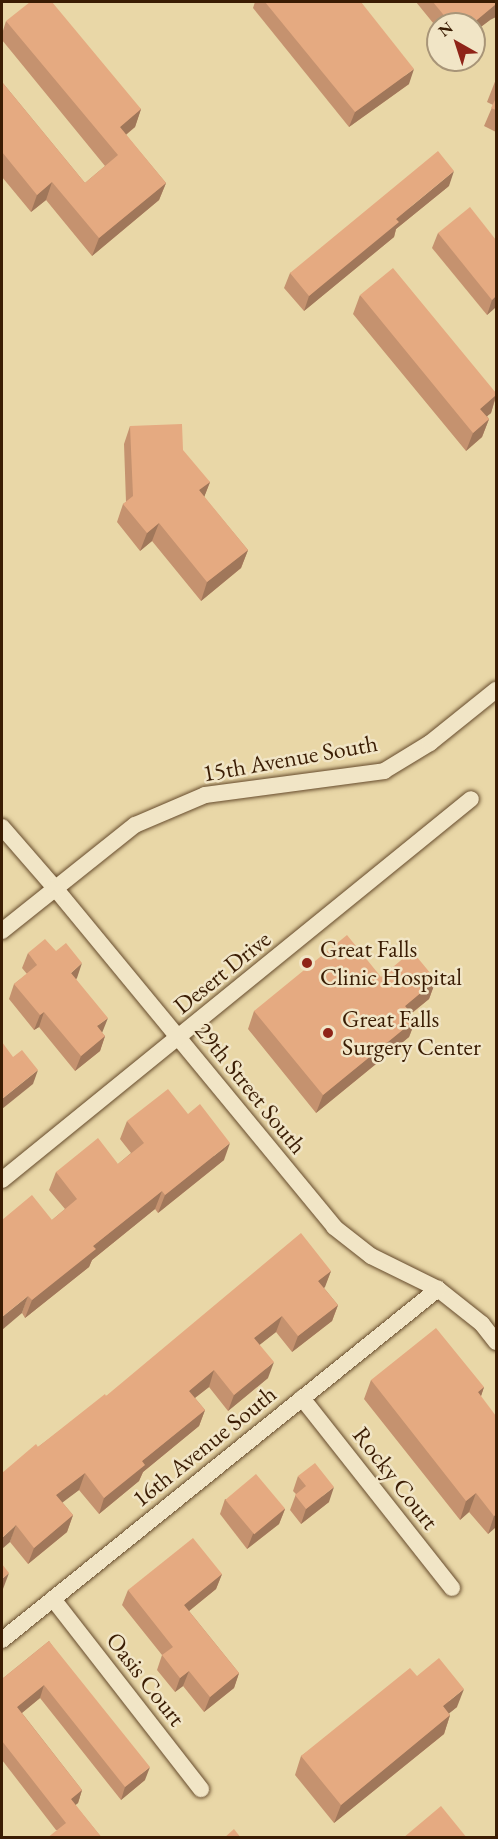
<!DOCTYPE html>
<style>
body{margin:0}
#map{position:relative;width:498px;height:1839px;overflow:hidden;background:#e9d7a7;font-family:"EB Garamond",serif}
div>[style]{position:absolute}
.roads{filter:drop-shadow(0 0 2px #664b2c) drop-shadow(0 0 2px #664b2c)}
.street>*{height:16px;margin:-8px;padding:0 8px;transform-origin:8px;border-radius:8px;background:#f1e5c6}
.wall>*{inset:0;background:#c5926f}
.shaded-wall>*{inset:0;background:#a0775a}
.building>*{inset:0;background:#e5aa81;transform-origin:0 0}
.dots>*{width:16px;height:16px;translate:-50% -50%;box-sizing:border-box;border:3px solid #f1e5c6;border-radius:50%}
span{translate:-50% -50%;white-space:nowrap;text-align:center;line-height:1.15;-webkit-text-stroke:5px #f1e5c6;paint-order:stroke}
.street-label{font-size:24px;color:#3a1c03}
.poi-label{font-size:24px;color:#3a1c03}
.left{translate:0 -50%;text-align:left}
.frame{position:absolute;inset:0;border:3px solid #3a1c03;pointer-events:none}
.north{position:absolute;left:426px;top:12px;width:60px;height:60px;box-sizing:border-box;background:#f1e5c6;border:2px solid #a89578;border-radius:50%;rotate:321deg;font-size:16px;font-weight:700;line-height:24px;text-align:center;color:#3a1c03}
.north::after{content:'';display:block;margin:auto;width:21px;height:27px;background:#8f2418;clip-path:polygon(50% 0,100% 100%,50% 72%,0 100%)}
</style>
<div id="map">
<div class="roads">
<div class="street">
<div style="left:2px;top:827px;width:81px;rotate:49deg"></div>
<div style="left:55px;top:888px;width:439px;rotate:50.5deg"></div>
<div style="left:334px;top:1227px;width:47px;rotate:38.1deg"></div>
<div style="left:371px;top:1256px;width:75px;rotate:26.2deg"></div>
<div style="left:438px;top:1289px;width:56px;rotate:38.5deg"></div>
<div style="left:482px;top:1324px;width:23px;rotate:52deg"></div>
<div style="left:2px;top:931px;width:170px;rotate:-38.6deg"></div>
<div style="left:135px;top:825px;width:76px;rotate:-23.2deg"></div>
<div style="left:205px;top:795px;width:181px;rotate:-7.6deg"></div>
<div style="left:384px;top:771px;width:54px;rotate:-31.3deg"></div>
<div style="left:430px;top:743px;width:85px;rotate:-38.8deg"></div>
<div style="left:2px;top:1180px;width:604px;rotate:-39.09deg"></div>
<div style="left:302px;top:1398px;width:242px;rotate:51.7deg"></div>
<div style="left:53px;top:1599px;width:241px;rotate:52.1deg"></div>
<div style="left:2px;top:1640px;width:560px;rotate:-38.84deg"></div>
</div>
</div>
<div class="wall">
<div style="clip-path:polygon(255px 2px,361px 2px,409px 84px,349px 127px,253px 8px)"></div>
<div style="clip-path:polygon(416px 2px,496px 2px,490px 20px,474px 32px,474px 24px,438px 24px,438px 29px)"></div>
<div style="clip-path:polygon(6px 21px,141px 109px,135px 127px,126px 135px,166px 183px,159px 200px,92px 256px,46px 200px,31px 212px,2px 177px,2px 82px,85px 183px,105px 166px,2px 40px,2px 34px)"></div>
<div style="clip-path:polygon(496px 79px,496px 132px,484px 126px,493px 105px,487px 102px)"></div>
<div style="clip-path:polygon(449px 186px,396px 229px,394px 237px,304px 311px,284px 288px,290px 273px)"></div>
<div style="clip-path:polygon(438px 233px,496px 240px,496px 307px,487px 315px,432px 248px)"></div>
<div style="clip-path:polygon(360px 295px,496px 393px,496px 397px,491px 413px,487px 416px,489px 419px,482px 437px,466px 451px,353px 314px)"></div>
<div style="clip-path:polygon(130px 426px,210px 482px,204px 497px,248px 550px,241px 568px,201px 601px,152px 541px,140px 551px,117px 522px,123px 504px,126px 502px,124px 444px)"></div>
<div style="clip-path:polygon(28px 953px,77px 978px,76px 979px,102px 1033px,105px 1036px,100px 1051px,75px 1071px,39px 1027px,34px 1030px,9px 999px,14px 984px,27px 974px,22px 968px)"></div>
<div style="clip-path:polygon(381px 977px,436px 980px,429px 999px,411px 1014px,416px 1019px,409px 1037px,316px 1113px,248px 1029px,254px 1011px)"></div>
<div style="clip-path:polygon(127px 1121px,224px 1160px,158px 1213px,155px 1209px,92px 1260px,89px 1267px,25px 1318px,22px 1313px,52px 1220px,65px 1209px,49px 1190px,56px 1172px,118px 1164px,131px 1153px,120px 1139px)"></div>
<div style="clip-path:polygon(331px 1271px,324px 1288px,338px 1305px,332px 1321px,292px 1352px,276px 1332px,259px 1345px,268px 1378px,228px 1411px,209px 1387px,195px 1398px,205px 1410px,199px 1426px,143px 1472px,139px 1481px,99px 1514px,79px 1490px,62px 1502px,73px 1515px,67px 1532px,28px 1564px,10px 1542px,38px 1447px,106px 1396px)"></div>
<div style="clip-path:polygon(371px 1380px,484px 1387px,481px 1396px,496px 1527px,488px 1534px,469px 1512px,460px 1520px,364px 1399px)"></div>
<div style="clip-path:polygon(298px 1476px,329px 1502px,301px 1524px,290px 1510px,296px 1494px,293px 1491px)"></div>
<div style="clip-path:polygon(225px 1499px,285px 1509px,279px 1524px,247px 1549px,220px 1514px)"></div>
<div style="clip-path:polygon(222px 1574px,216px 1589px,189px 1611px,239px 1673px,234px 1688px,204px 1712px,183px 1686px,175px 1692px,157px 1670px,162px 1655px,122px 1605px,128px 1590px)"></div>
<div style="clip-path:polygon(49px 1641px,145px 1780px,121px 1800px,40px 1698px,22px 1713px,82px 1790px,78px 1803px,75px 1805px,102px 1838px,56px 1830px,2px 1760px,2px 1679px)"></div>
<div style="clip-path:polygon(417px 1676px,457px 1707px,449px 1713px,450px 1715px,444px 1734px,334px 1823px,295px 1775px,301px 1756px)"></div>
</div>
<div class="shaded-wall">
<div style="clip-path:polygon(496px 4px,496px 17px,490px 20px,474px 32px,474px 24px,472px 24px)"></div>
<div style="clip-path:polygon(414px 69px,409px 84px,349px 127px,355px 112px)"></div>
<div style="clip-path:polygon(141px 109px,135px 127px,113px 145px,120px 127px)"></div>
<div style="clip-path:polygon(454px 171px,449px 186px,396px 229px,394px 237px,304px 311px,309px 296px,396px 219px)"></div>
<div style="clip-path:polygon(52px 182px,46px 200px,31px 212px,37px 195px)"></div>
<div style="clip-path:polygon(166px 183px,159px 200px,92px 256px,99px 238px)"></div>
<div style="clip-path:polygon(496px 296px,496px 307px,487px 315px,492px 300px)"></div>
<div style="clip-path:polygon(496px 395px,491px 413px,474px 427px,480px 409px)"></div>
<div style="clip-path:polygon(489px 419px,482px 437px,466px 451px,473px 433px)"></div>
<div style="clip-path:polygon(210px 482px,203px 500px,199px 490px)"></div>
<div style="clip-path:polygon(159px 523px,152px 541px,140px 551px,147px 533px)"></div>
<div style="clip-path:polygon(248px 550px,241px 568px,201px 601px,207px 582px)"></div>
<div style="clip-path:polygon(82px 963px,77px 978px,65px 988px,71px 973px)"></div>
<div style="clip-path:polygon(436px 980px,429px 999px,398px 1024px,405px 1006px)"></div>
<div style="clip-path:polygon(44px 1012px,39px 1027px,34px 1030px,40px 1015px)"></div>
<div style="clip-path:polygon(108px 1018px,102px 1033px,97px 1026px)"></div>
<div style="clip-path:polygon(416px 1019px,409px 1037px,316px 1113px,323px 1095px)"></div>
<div style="clip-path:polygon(105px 1036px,100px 1051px,75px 1071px,81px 1056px)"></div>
<div style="clip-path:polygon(38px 1070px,33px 1084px,2px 1109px,2px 1099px)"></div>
<div style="clip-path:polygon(230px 1143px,224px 1160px,158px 1213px,165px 1195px)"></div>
<div style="clip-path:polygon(162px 1191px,155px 1209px,92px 1260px,89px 1267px,25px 1318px,32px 1300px,93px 1246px)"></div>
<div style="clip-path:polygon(331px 1271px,325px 1287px,313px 1297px,318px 1281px)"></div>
<div style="clip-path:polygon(28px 1296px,22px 1313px,2px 1330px,2px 1317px)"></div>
<div style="clip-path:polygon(338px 1305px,332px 1321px,292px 1352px,298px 1336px)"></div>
<div style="clip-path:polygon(282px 1316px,276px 1332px,248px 1354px,254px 1338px)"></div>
<div style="clip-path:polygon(274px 1362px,268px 1378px,228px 1411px,234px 1395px)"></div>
<div style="clip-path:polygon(214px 1370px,209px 1387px,183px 1407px,189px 1391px)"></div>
<div style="clip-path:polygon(484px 1387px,478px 1405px,478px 1392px)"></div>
<div style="clip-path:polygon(205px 1410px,199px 1426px,143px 1472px,139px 1481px,99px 1514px,104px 1498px,142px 1461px)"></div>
<div style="clip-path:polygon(85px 1473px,79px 1490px,50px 1512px,56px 1495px)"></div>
<div style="clip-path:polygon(334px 1487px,329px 1502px,301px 1524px,306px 1509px)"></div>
<div style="clip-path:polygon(476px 1493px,469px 1512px,460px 1520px,466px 1501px)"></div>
<div style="clip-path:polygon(285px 1509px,279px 1524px,247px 1549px,253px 1534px)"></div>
<div style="clip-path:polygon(496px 1514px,496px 1527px,488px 1534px,494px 1516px)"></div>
<div style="clip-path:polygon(73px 1515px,67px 1532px,28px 1564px,34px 1548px)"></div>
<div style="clip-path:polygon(16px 1525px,10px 1542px,2px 1549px,2px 1538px)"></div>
<div style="clip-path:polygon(9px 1573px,3px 1589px,2px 1590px,2px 1579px)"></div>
<div style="clip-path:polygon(222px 1574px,216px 1589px,178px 1620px,184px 1605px)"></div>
<div style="clip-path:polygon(189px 1671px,183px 1686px,175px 1692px,180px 1678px)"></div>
<div style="clip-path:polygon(239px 1673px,234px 1688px,204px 1712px,210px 1697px)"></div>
<div style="clip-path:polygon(44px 1685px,40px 1698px,12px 1721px,17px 1707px)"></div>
<div style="clip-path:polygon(464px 1689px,457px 1707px,436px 1724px,443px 1706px)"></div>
<div style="clip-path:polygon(450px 1715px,444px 1734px,334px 1823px,341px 1805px)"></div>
<div style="clip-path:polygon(150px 1767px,145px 1780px,121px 1800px,125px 1787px)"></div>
<div style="clip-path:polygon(82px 1790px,78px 1803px,66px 1813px,71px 1799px)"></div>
</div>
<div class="building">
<div style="clip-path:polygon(30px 2px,52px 2px,141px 109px,120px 127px,166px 183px,99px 238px,52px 182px,37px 195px,2px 152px,2px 82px,85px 183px,118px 155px,6px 21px)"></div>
<div style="clip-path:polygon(265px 2px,361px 2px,414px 69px,355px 112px)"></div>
<div style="clip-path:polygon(433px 2px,496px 2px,496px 4px,472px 24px,451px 24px)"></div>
<div style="clip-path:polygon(496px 98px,496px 110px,491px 108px)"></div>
<div style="clip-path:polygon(438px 151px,454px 171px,396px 219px,399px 222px,309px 296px,290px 273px)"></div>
<div style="clip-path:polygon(470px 207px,496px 240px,496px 296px,492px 300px,438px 233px)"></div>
<div style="clip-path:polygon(393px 268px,496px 393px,496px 395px,480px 409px,489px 419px,473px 433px,360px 295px)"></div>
<div style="clip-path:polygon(182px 424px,183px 450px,210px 482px,199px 490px,248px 550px,207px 582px,159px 523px,147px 533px,123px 504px,133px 496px,130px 426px)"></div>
<div style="clip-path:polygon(347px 935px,381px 977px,412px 951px,436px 980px,405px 1006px,416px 1019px,323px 1095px,254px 1011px)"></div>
<div style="clip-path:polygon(45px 939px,56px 951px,66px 943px,82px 963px,71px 973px,108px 1018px,97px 1026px,105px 1036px,81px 1056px,44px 1012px,40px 1015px,14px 984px,37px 965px,28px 953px)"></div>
<div style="clip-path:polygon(2px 1042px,13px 1057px,22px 1050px,38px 1070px,2px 1099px)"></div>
<div style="clip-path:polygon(168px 1089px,188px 1114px,200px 1104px,230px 1143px,165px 1195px,162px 1191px,93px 1246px,96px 1249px,32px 1300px,28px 1296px,2px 1317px,2px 1220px,32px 1195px,52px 1220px,77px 1199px,56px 1172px,98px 1138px,118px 1164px,144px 1143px,127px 1121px)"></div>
<div style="clip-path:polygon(301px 1233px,331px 1271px,318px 1281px,338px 1305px,298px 1336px,282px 1316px,254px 1338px,274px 1362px,234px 1395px,214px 1370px,189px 1391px,205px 1410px,142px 1461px,145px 1465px,104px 1498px,85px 1473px,56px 1495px,73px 1515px,34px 1548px,16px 1525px,2px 1538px,2px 1473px,36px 1444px,38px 1447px,105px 1394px,106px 1396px)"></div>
<div style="clip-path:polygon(436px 1328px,484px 1387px,478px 1392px,496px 1416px,496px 1514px,494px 1516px,476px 1493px,466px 1501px,371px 1380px)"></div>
<div style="clip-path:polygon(315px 1463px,334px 1487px,306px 1509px,295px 1495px,306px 1486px,298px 1476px)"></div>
<div style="left:256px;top:1474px;width:45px;height:40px;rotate:50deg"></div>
<div style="clip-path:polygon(193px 1538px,222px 1574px,184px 1605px,239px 1673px,210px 1697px,189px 1671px,180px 1678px,162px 1655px,173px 1647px,128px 1590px)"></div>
<div style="clip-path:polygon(2px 1564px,9px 1573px,2px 1579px)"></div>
<div style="clip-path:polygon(49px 1641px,150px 1767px,125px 1787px,44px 1685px,17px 1707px,82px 1790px,71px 1799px,102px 1838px,47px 1838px,66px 1823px,2px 1741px,2px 1679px)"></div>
<div style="clip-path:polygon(439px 1658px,464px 1689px,443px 1706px,450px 1715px,341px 1805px,301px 1756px,410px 1668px,417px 1676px)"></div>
<div style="clip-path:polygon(441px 1806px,467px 1838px,403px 1838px)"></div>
<div style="clip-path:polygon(234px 1829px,241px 1838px,224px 1838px)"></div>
</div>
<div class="dots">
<div style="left:307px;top:963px;background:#8f2418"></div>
<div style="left:328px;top:1033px;background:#8f2418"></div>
</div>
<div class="street-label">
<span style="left:290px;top:758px;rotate:-10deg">15th Avenue South</span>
<span style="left:222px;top:972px;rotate:-39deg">Desert Drive</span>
<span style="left:251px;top:1088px;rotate:51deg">29th Street South</span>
<span style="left:204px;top:1446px;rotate:-39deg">16th Avenue South</span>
<span style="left:396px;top:1478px;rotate:52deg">Rocky Court</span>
<span style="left:146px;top:1679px;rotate:52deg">Oasis Court</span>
</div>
<div class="poi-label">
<span class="left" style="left:320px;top:963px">Great Falls<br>Clinic Hospital</span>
<span class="left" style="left:342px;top:1033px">Great Falls<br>Surgery Center</span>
</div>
<div class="frame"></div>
<div class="north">N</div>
</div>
